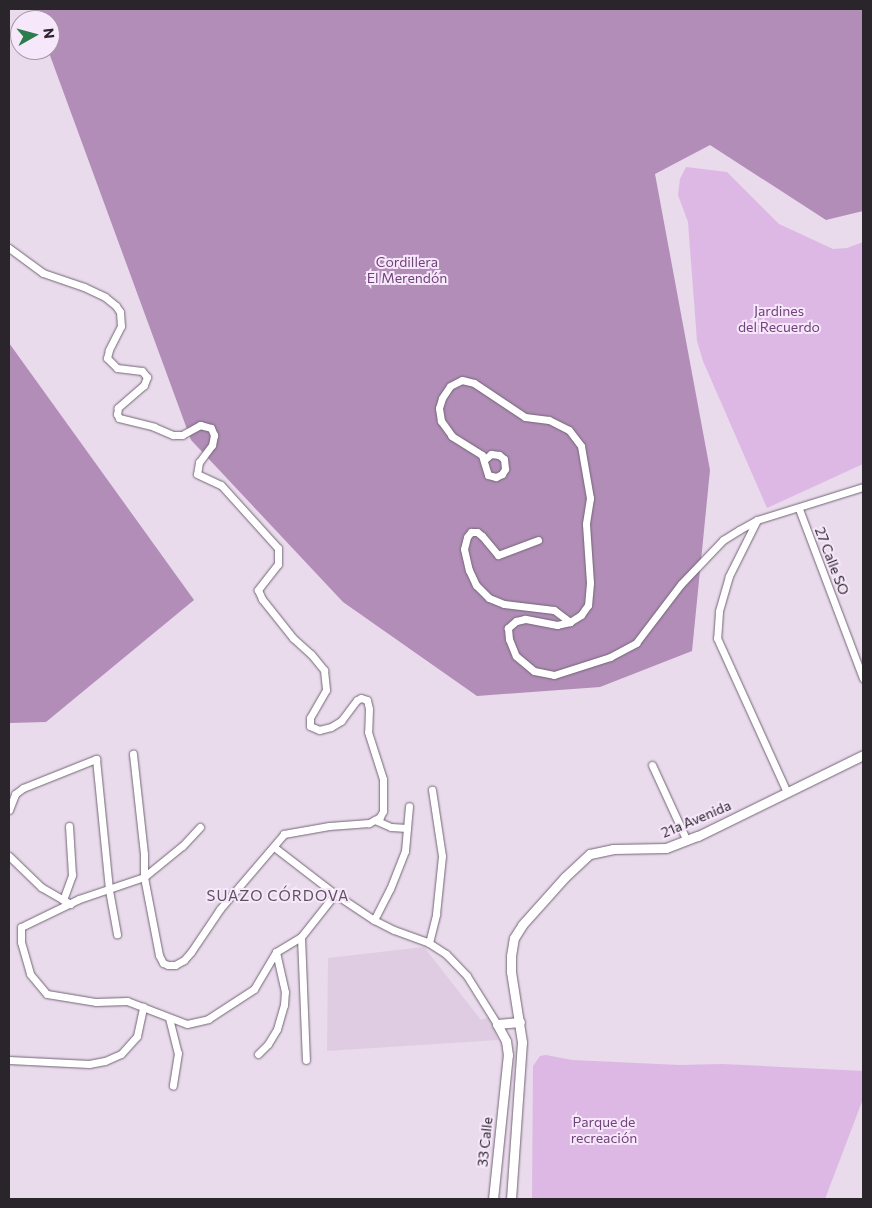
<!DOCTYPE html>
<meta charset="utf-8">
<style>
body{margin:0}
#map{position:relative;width:872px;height:1208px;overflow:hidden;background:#e9daec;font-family:Commissioner,sans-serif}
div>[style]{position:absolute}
.built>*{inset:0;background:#dfcce3}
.green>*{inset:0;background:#ddb8e5}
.forest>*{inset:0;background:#b18db8}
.roads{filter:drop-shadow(0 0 1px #726574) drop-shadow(0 0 1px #726574)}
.minor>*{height:7px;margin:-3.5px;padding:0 3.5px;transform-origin:3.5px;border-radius:3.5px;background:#fff}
.tertiary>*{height:9px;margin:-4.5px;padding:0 4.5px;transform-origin:4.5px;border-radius:4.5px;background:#fff}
span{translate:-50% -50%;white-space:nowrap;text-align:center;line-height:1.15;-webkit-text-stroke:4px #f7e7fa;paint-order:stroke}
.park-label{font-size:14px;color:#71437b}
.street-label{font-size:14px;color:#2a242b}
.neighbourhood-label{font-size:15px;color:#5e5160;letter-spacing:1px}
.frame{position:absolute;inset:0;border:10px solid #2a242b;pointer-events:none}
.north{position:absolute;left:10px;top:10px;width:50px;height:50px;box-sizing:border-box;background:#f7e7fa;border:1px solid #a599a7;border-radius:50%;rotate:83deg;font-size:14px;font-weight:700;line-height:20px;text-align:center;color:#2a242b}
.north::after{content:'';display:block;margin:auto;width:18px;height:22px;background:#2b7d4f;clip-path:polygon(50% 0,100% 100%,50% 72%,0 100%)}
</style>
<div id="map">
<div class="built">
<div style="clip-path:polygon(424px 947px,481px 1020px,489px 1017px,498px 1040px,327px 1051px,328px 958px)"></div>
</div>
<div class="green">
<div style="clip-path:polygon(686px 167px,727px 172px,779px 224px,833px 249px,847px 248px,863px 242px,863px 464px,767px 508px,703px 361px,697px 341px,688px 222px,678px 195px,680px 179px)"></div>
<div style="clip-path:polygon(546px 1055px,572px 1060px,679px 1065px,722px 1064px,863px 1071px,863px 1099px,825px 1199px,532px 1199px,533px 1066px,540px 1056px)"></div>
</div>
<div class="forest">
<div style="clip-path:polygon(33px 9px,863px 9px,863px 211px,826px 220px,710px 145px,655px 174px,710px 470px,692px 651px,600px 687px,477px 696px,343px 602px,191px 440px,48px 50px,50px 50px,50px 20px,37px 20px)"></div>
<div style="clip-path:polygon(9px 343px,194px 600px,46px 722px,9px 723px)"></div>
</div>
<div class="roads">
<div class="minor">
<div style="left:9px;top:248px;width:42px;rotate:36.3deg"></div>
<div style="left:43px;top:273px;width:43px;rotate:18.9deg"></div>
<div style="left:84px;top:287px;width:23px;rotate:25deg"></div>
<div style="left:105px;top:297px;width:14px;rotate:39deg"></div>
<div style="left:116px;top:306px;width:7px;rotate:56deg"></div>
<div style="left:120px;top:312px;width:14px;rotate:86deg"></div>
<div style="left:121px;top:326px;width:27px;rotate:117deg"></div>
<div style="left:109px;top:350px;width:8px;rotate:104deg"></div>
<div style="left:107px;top:358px;width:14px;rotate:45deg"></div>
<div style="left:117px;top:368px;width:25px;rotate:7deg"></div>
<div style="left:142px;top:371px;width:8px;rotate:50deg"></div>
<div style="left:147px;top:377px;width:9px;rotate:111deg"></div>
<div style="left:144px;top:385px;width:35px;rotate:139deg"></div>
<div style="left:118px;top:408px;width:6px;rotate:99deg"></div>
<div style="left:117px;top:414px;width:4px;rotate:63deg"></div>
<div style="left:119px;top:418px;width:36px;rotate:14deg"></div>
<div style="left:154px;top:427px;width:21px;rotate:23deg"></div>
<div style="left:173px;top:435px;width:9px"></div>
<div style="left:182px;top:435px;width:21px;rotate:-29deg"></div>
<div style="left:200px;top:425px;width:11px;rotate:15deg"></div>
<div style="left:211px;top:428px;width:8px;rotate:67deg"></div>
<div style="left:214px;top:435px;width:10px;rotate:101deg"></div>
<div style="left:212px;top:445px;width:21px;rotate:127deg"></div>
<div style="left:199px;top:462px;width:12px;rotate:99deg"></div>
<div style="left:197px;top:474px;width:26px;rotate:25deg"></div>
<div style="left:221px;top:485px;width:85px;rotate:47.9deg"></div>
<div style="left:278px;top:548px;width:16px;rotate:90deg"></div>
<div style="left:278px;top:564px;width:33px;rotate:128deg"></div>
<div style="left:258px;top:590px;width:10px;rotate:66deg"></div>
<div style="left:262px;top:599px;width:50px;rotate:51.5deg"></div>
<div style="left:293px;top:638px;width:24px;rotate:42deg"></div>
<div style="left:311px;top:654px;width:21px;rotate:51deg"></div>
<div style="left:324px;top:670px;width:20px;rotate:84deg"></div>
<div style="left:326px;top:690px;width:32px;rotate:120deg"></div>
<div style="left:310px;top:718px;width:8px;rotate:90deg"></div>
<div style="left:310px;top:726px;width:10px;rotate:24deg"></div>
<div style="left:319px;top:730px;width:12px;rotate:-14deg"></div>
<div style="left:331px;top:727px;width:12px;rotate:-31deg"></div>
<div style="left:341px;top:721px;width:26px;rotate:-53deg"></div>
<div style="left:357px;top:700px;width:4px;rotate:-27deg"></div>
<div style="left:361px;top:698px;width:6px;rotate:18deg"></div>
<div style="left:367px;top:700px;width:9px;rotate:77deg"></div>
<div style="left:369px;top:709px;width:23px;rotate:92deg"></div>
<div style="left:368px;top:732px;width:49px;rotate:72.3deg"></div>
<div style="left:383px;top:779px;width:32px;rotate:90deg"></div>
<div style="left:383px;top:811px;width:7px;rotate:117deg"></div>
<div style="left:380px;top:817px;width:13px;rotate:151deg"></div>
<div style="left:369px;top:823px;width:40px;rotate:175.7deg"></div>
<div style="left:329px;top:826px;width:46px;rotate:169.9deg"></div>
<div style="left:284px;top:834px;width:99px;rotate:130.5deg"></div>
<div style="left:220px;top:909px;width:52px;rotate:124deg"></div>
<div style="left:191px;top:952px;width:11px;rotate:131deg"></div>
<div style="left:184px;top:960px;width:10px;rotate:151deg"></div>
<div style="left:175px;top:965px;width:7px;rotate:180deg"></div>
<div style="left:168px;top:965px;width:5px;rotate:-158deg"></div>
<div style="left:163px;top:963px;width:9px;rotate:-117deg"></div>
<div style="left:159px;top:955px;width:79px;rotate:-100.9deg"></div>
<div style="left:144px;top:877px;width:23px;rotate:-90deg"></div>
<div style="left:144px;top:854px;width:101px;rotate:-96.3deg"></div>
<div style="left:485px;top:459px;width:8px;rotate:-40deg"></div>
<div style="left:491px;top:454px;width:8px;rotate:7deg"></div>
<div style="left:499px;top:455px;width:6px;rotate:39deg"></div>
<div style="left:504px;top:459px;width:10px;rotate:84deg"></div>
<div style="left:505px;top:469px;width:6px;rotate:121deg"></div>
<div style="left:502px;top:474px;width:7px;rotate:153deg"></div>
<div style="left:496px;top:477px;width:8px;rotate:-166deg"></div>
<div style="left:488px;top:475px;width:21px;rotate:-107deg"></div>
<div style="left:482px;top:455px;width:36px;rotate:-148deg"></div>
<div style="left:452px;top:436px;width:19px;rotate:-126deg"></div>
<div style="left:441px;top:421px;width:13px;rotate:-99deg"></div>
<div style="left:439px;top:408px;width:10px;rotate:-73deg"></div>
<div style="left:442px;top:398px;width:14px;rotate:-56deg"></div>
<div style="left:450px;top:386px;width:13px;rotate:-27deg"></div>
<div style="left:462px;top:380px;width:12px;rotate:14deg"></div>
<div style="left:474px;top:383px;width:61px;rotate:33.7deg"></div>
<div style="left:525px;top:417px;width:24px;rotate:7deg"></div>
<div style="left:549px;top:420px;width:22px;rotate:27deg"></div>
<div style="left:569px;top:430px;width:20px;rotate:53deg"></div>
<div style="left:581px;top:446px;width:53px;rotate:80.2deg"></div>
<div style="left:590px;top:498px;width:26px;rotate:99deg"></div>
<div style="left:586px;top:524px;width:59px;rotate:86.1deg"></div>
<div style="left:590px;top:583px;width:22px;rotate:95deg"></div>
<div style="left:588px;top:605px;width:12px;rotate:125deg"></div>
<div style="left:581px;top:615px;width:13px;rotate:148deg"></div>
<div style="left:570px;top:622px;width:13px;rotate:167deg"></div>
<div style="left:557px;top:625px;width:33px;rotate:-169deg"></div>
<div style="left:525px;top:619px;width:9px;rotate:167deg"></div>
<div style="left:516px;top:621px;width:11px;rotate:139deg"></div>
<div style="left:508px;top:628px;width:11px;rotate:85deg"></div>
<div style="left:509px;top:639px;width:18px;rotate:68deg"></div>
<div style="left:516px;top:656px;width:23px;rotate:40deg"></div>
<div style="left:534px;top:671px;width:20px;rotate:11deg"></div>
<div style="left:554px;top:675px;width:59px;rotate:-17.8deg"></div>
<div style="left:610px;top:657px;width:30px;rotate:-28deg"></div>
<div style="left:636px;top:643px;width:74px;rotate:-52.7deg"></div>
<div style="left:681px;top:584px;width:61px;rotate:-46.3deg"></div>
<div style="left:723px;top:540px;width:19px;rotate:-32deg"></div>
<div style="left:739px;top:530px;width:21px;rotate:-29deg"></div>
<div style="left:757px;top:520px;width:111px;rotate:-17.3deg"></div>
<div style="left:799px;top:509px;width:181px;rotate:69.3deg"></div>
<div style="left:757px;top:520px;width:63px;rotate:116.6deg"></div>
<div style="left:729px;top:576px;width:37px;rotate:106deg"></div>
<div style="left:719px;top:612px;width:26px;rotate:94deg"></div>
<div style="left:717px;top:638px;width:169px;rotate:65.6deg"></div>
<div style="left:538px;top:540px;width:43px;rotate:159.4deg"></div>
<div style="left:498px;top:555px;width:25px;rotate:-130deg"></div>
<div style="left:482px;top:536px;width:6px;rotate:-141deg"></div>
<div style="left:477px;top:532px;width:6px;rotate:180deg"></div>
<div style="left:471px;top:532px;width:6px;rotate:129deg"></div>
<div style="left:467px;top:537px;width:12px;rotate:104deg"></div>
<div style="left:464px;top:549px;width:22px;rotate:77deg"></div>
<div style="left:469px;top:570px;width:17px;rotate:65deg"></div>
<div style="left:476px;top:585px;width:18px;rotate:45deg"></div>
<div style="left:489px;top:598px;width:16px;rotate:22deg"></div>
<div style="left:504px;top:604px;width:50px;rotate:6.8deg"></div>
<div style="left:554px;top:610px;width:20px;rotate:37deg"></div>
<div style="left:652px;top:765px;width:81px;rotate:65.3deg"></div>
<div style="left:9px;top:810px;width:17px;rotate:-69deg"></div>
<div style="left:15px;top:794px;width:10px;rotate:-37deg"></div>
<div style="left:23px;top:788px;width:79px;rotate:-21.7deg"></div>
<div style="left:96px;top:759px;width:132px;rotate:84.3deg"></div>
<div style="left:109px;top:890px;width:45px;rotate:79.7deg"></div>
<div style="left:375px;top:820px;width:17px;rotate:24deg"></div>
<div style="left:391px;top:827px;width:16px;rotate:4deg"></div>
<div style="left:200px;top:827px;width:26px;rotate:133deg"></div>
<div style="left:182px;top:846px;width:49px;rotate:140.8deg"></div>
<div style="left:144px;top:877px;width:69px;rotate:161.3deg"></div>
<div style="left:79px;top:899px;width:64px;rotate:154.2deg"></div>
<div style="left:21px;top:927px;width:15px;rotate:90deg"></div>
<div style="left:21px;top:942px;width:33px;rotate:74deg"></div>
<div style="left:30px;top:974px;width:26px;rotate:50deg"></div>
<div style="left:47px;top:994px;width:50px;rotate:9.3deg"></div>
<div style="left:96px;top:1002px;width:31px;rotate:-2deg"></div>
<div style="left:127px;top:1001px;width:64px;rotate:21deg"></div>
<div style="left:187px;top:1024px;width:22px;rotate:-13deg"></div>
<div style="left:208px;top:1019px;width:55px;rotate:-33.1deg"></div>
<div style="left:254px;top:989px;width:43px;rotate:-59.3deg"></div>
<div style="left:276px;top:952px;width:29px;rotate:-31deg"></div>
<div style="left:301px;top:937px;width:55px;rotate:-51.7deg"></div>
<div style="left:274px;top:847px;width:77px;rotate:37.6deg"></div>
<div style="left:335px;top:894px;width:47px;rotate:33.7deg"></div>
<div style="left:374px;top:920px;width:22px;rotate:27deg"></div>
<div style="left:394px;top:930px;width:37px;rotate:20deg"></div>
<div style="left:429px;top:943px;width:20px;rotate:33deg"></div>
<div style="left:446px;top:954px;width:30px;rotate:46deg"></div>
<div style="left:467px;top:976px;width:57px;rotate:58deg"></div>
<div style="left:9px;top:856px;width:45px;rotate:44.1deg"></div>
<div style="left:41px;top:887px;width:34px;rotate:30deg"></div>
<div style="left:63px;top:900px;width:27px;rotate:-70deg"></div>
<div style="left:72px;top:875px;width:49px;rotate:-93.5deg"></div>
<div style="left:374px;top:920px;width:35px;rotate:-63deg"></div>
<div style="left:390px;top:889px;width:41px;rotate:-68.5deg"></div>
<div style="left:405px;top:851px;width:45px;rotate:-84.9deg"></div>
<div style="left:301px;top:937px;width:123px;rotate:87.7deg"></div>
<div style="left:429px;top:943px;width:30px;rotate:-76deg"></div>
<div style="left:436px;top:914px;width:58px;rotate:-84.1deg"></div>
<div style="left:442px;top:856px;width:67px;rotate:-98.6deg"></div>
<div style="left:169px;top:1018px;width:36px;rotate:76deg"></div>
<div style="left:178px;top:1053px;width:33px;rotate:99deg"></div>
<div style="left:258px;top:1054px;width:14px;rotate:-45deg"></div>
<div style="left:268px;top:1044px;width:17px;rotate:-59deg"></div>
<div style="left:277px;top:1029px;width:25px;rotate:-74deg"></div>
<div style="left:284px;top:1005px;width:13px;rotate:-86deg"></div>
<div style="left:285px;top:992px;width:41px;rotate:-102.7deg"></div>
<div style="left:9px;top:1060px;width:80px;rotate:2.9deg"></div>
<div style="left:89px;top:1064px;width:16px;rotate:-11deg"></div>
<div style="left:105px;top:1061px;width:17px;rotate:-24deg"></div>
<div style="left:121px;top:1054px;width:24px;rotate:-48deg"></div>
<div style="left:137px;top:1036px;width:30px;rotate:-78deg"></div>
</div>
<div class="tertiary">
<div style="left:493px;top:1199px;width:145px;rotate:-84.1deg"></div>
<div style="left:508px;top:1055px;width:14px;rotate:-98deg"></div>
<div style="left:506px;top:1041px;width:19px;rotate:-118deg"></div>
<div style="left:497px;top:1024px;width:23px;rotate:-5deg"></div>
<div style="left:511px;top:1199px;width:157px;rotate:-86deg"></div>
<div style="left:522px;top:1042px;width:71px;rotate:-98.9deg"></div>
<div style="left:511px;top:972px;width:16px;rotate:-90deg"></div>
<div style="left:511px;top:956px;width:18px;rotate:-81deg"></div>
<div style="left:514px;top:938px;width:15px;rotate:-58deg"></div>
<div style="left:522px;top:925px;width:64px;rotate:-48.1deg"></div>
<div style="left:565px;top:877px;width:34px;rotate:-43deg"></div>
<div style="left:590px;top:854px;width:24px;rotate:-12deg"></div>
<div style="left:613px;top:849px;width:53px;rotate:-1.1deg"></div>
<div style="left:666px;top:848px;width:34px;rotate:-21deg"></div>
<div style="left:698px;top:836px;width:184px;rotate:-26.1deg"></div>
</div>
</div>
<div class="park-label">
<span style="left:407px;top:270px">Cordillera<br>El Merendón</span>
<span style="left:779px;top:319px">Jardines<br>del Recuerdo</span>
<span style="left:604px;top:1130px">Parque de<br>recreación</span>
</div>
<div class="street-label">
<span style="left:832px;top:561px;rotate:69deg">27 Calle SO</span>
<span style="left:696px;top:819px;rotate:-23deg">21a Avenida</span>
<span style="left:485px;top:1142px;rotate:-84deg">33 Calle</span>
</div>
<div class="neighbourhood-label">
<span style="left:278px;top:896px">SUAZO CÓRDOVA</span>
</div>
<div class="frame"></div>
<div class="north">N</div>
</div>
